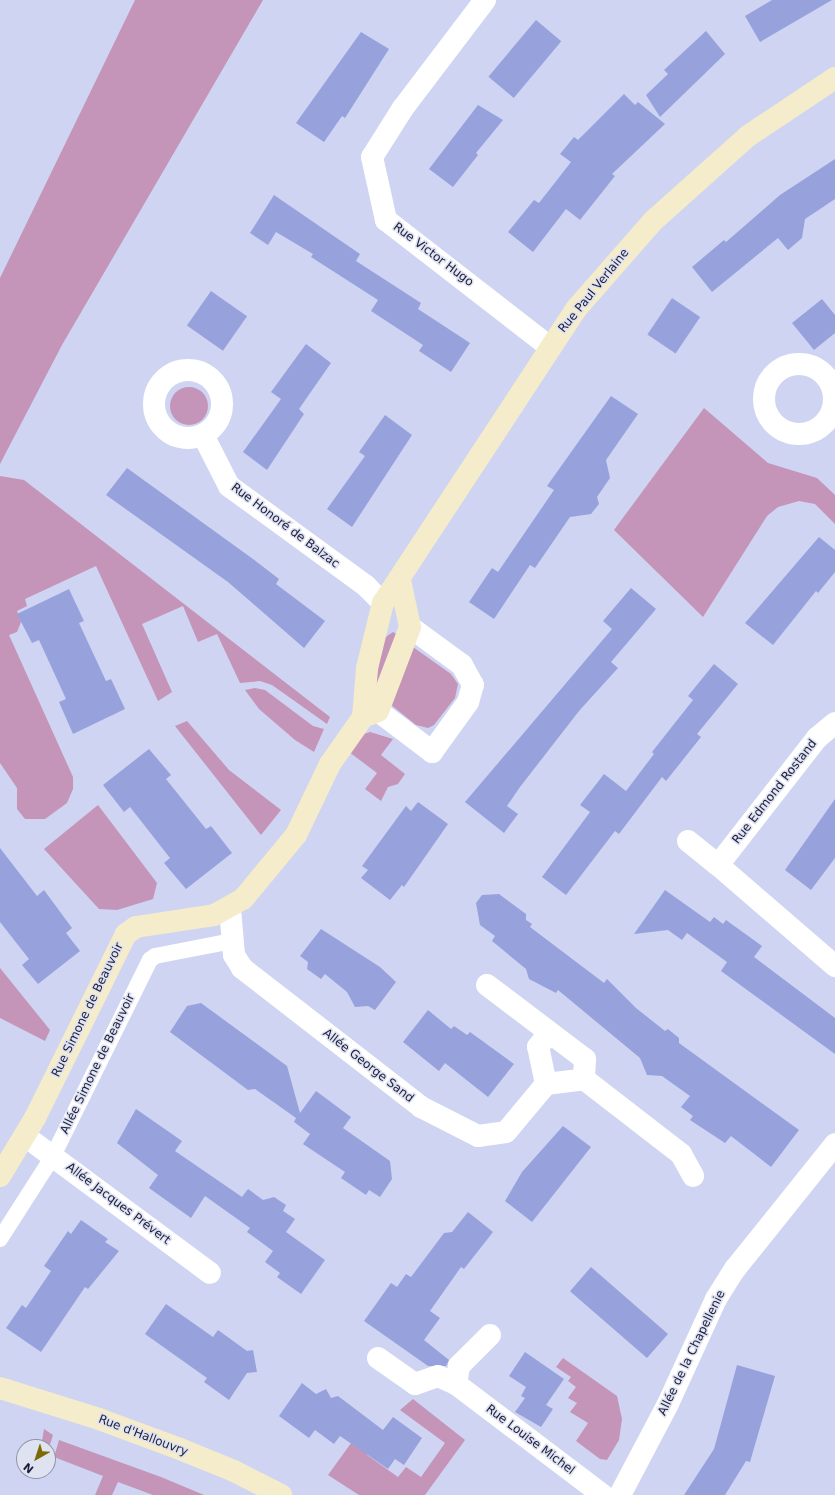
<!DOCTYPE html>
<meta charset="utf-8">
<style>
body{margin:0}
#map{position:relative;width:835px;height:1495px;overflow:hidden;background:#ced4f2;font-family:"DejaVu Sans",sans-serif}
div>[style]{position:absolute}
.green>*{inset:0;background:#c495b8}
.round{border-radius:50%}
.building>*{inset:0;background:#97a2dd;transform-origin:0 0}
.lane>*{height:16px;margin:-8px;padding:0 8px;transform-origin:8px;border-radius:8px;background:#fff}
.street>*{height:22px;margin:-11px;padding:0 11px;transform-origin:11px;border-radius:11px;background:#fff}
.street>.ring{margin:-11px;padding:0;box-sizing:content-box;background:none;border:22px solid #fff;border-radius:50%}
.secondary>*{height:22px;margin:-11px;padding:0 11px;transform-origin:11px;border-radius:11px;background:#f4ecca}
span{translate:-50% -50%;white-space:nowrap;text-align:center;line-height:1.15;-webkit-text-stroke:3px #dfe2f1;paint-order:stroke}
.street-label{font-size:12px;color:#1b1e3a}
.north{position:absolute;left:16px;top:1439px;width:40px;height:40px;box-sizing:border-box;background:#dfe2f1;border:1px solid #9194a8;border-radius:50%;rotate:219deg;font-size:11px;font-weight:700;line-height:16px;text-align:center;color:#1b1e3a}
.north::after{content:'';display:block;margin:auto;width:14px;height:18px;background:#7d6a01;clip-path:polygon(50% 0,100% 100%,50% 72%,0 100%)}
</style>
<div id="map">
<div class="green">
<div style="clip-path:polygon(135px 0,263px 0,62px 345px,0 464px,0 278px)"></div>
<div class="round" style="left:170px;top:387px;width:38px;height:38px"></div>
<div style="clip-path:polygon(704px 408px,768px 463px,817px 478px,835px 495px,835px 524px,815px 504px,799px 501px,778px 507px,767px 516px,703px 617px,614px 530px)"></div>
<div style="clip-path:polygon(0 476px,24px 480px,330px 717px,327px 724px,272px 685px,260px 681px,240px 683px,217px 634px,198px 642px,183px 606px,142px 624px,172px 692px,158px 701px,96px 566px,25px 599px,27px 606px,17px 611px,21px 622px,17px 632px,9px 635px,73px 777px,73px 789px,67px 803px,45px 819px,25px 819px,17px 809px,17px 788px,0 763px)"></div>
<div style="clip-path:polygon(393px 632px,399px 636px,375px 688px,383px 639px)"></div>
<div style="clip-path:polygon(413px 647px,451px 674px,458px 684px,455px 698px,434px 725px,428px 728px,416px 725px,390px 704px)"></div>
<div style="clip-path:polygon(255px 688px,265px 690px,313px 726px,324px 729px,314px 752px,295px 740px,259px 709px,245px 690px)"></div>
<div style="clip-path:polygon(187px 721px,229px 770px,281px 810px,261px 835px,175px 726px)"></div>
<div style="clip-path:polygon(370px 732px,393px 739px,381px 755px,405px 774px,398px 784px,388px 787px,381px 801px,365px 789px,377px 773px,349px 752px,361px 735px)"></div>
<div style="clip-path:polygon(98px 805px,157px 883px,153px 899px,117px 910px,99px 909px,44px 849px)"></div>
<div style="clip-path:polygon(0 968px,50px 1030px,45px 1041px,0 1018px)"></div>
<div style="clip-path:polygon(563px 1358px,617px 1396px,622px 1419px,619px 1440px,607px 1460px,600px 1459px,576px 1441px,588px 1423px,570px 1412px,577px 1403px,568px 1398px,576px 1387px,568px 1381px,571px 1377px,556px 1367px)"></div>
<div style="clip-path:polygon(413px 1399px,465px 1440px,425px 1495px,359px 1495px,328px 1475px,354px 1439px,370px 1450px,367px 1455px,398px 1477px,406px 1467px,421px 1477px,445px 1443px,400px 1410px)"></div>
<div style="clip-path:polygon(44px 1429px,53px 1435px,48px 1451px,48px 1447px,41px 1447px)"></div>
<div style="clip-path:polygon(59px 1440px,161px 1477px,204px 1495px,153px 1495px,118px 1482px,112px 1495px,95px 1495px,103px 1476px,54px 1457px)"></div>
</div>
<div class="building">
<div style="clip-path:polygon(772px 0,832px 0,760px 42px,745px 16px)"></div>
<div style="left:536px;top:20px;width:33px;height:74px;rotate:40deg"></div>
<div style="clip-path:polygon(706px 31px,725px 54px,660px 117px,646px 95px,668px 74px,664px 70px)"></div>
<div style="clip-path:polygon(361px 32px,389px 49px,345px 118px,342px 116px,324px 142px,296px 123px)"></div>
<div style="clip-path:polygon(624px 94px,635px 105px,638px 102px,665px 124px,612px 174px,615px 176px,580px 220px,566px 209px,533px 252px,508px 232px,534px 200px,539px 203px,571px 162px,560px 154px,574px 137px,578px 140px)"></div>
<div style="clip-path:polygon(478px 105px,503px 120px,476px 153px,478px 155px,453px 187px,429px 169px)"></div>
<div style="clip-path:polygon(835px 159px,835px 199px,805px 219px,802px 238px,788px 250px,778px 238px,712px 292px,692px 267px,724px 240px,726px 242px,780px 195px)"></div>
<div style="clip-path:polygon(274px 195px,360px 254px,356px 261px,421px 303px,418px 309px,470px 343px,451px 372px,419px 351px,423px 345px,371px 311px,378px 300px,311px 257px,313px 254px,276px 232px,268px 245px,250px 233px)"></div>
<div style="left:211px;top:291px;width:44px;height:42px;rotate:35deg"></div>
<div style="left:672px;top:298px;width:34px;height:44px;rotate:34deg"></div>
<div style="clip-path:polygon(822px 299px,835px 315px,835px 333px,814px 350px,792px 323px)"></div>
<div style="clip-path:polygon(306px 344px,331px 363px,299px 409px,304px 414px,267px 470px,243px 452px,281px 399px,271px 392px)"></div>
<div style="clip-path:polygon(611px 396px,638px 414px,606px 460px,610px 478px,597px 497px,599px 504px,591px 514px,570px 517px,535px 568px,530px 565px,494px 619px,469px 602px,492px 568px,498px 572px,554px 490px,547px 486px)"></div>
<div style="clip-path:polygon(385px 415px,412px 435px,352px 527px,327px 509px,365px 456px,359px 452px)"></div>
<div style="clip-path:polygon(127px 468px,253px 559px,279px 579px,276px 584px,325px 621px,304px 648px,228px 582px,106px 495px)"></div>
<div style="clip-path:polygon(819px 537px,835px 550px,835px 572px,818px 593px,816px 591px,773px 645px,745px 623px)"></div>
<div style="clip-path:polygon(631px 588px,656px 609px,611px 662px,618px 668px,579px 711px,520px 787px,507px 806px,518px 814px,504px 833px,465px 802px,612px 629px,603px 621px)"></div>
<div style="clip-path:polygon(69px 589px,84px 621px,79px 623px,106px 681px,111px 679px,125px 709px,73px 734px,59px 702px,66px 699px,39px 640px,32px 643px,17px 614px)"></div>
<div style="clip-path:polygon(714px 664px,738px 684px,697px 734px,701px 737px,666px 781px,662px 777px,619px 834px,615px 831px,566px 895px,542px 877px,590px 812px,580px 805px,604px 774px,626px 791px,654px 754px,652px 752px,693px 700px,688px 696px)"></div>
<div style="clip-path:polygon(149px 749px,171px 775px,166px 779px,206px 829px,211px 826px,232px 853px,186px 889px,164px 863px,170px 858px,130px 807px,124px 812px,103px 785px)"></div>
<div style="clip-path:polygon(835px 799px,835px 858px,811px 890px,785px 870px)"></div>
<div style="clip-path:polygon(418px 802px,448px 824px,404px 887px,402px 885px,390px 900px,361px 878px,368px 870px,362px 866px,406px 806px,411px 811px)"></div>
<div style="clip-path:polygon(0 848px,37px 896px,44px 890px,72px 928px,66px 933px,80px 951px,38px 984px,22px 965px,29px 959px,0 922px)"></div>
<div style="clip-path:polygon(665px 890px,710px 922px,714px 917px,723px 924px,726px 920px,762px 946px,754px 957px,835px 1018px,835px 1054px,721px 971px,727px 962px,687px 933px,682px 940px,668px 930px,634px 934px)"></div>
<div style="clip-path:polygon(499px 894px,526px 914px,526px 920px,532px 924px,530px 927px,604px 983px,607px 979px,636px 1008px,665px 1031px,668px 1029px,679px 1038px,679px 1043px,799px 1130px,771px 1167px,731px 1136px,725px 1143px,690px 1120px,693px 1116px,681px 1107px,690px 1096px,662px 1076px,647px 1075px,640px 1058px,558px 990px,556px 993px,529px 979px,526px 969px,492px 941px,495px 936px,480px 925px,476px 903px,482px 895px)"></div>
<div style="clip-path:polygon(321px 929px,380px 967px,396px 982px,375px 1010px,368px 1006px,355px 1007px,347px 992px,325px 974px,321px 979px,307px 969px,308px 962px,300px 956px)"></div>
<div style="clip-path:polygon(201px 1003px,287px 1066px,300px 1113px,316px 1091px,351px 1117px,343px 1128px,390px 1161px,392px 1179px,380px 1197px,369px 1190px,366px 1195px,341px 1178px,345px 1172px,303px 1144px,310px 1134px,294px 1122px,296px 1118px,255px 1089px,248px 1090px,170px 1032px,187px 1006px)"></div>
<div style="clip-path:polygon(428px 1010px,451px 1029px,454px 1026px,467px 1035px,470px 1032px,514px 1064px,488px 1097px,445px 1063px,439px 1071px,403px 1042px)"></div>
<div style="clip-path:polygon(136px 1109px,182px 1141px,175px 1151px,242px 1197px,248px 1189px,263px 1200px,274px 1197px,286px 1205px,283px 1211px,295px 1219px,286px 1232px,325px 1260px,301px 1294px,277px 1277px,280px 1273px,265px 1262px,273px 1251px,247px 1232px,250px 1228px,205px 1196px,191px 1218px,149px 1188px,158px 1175px,117px 1143px)"></div>
<div style="clip-path:polygon(563px 1126px,591px 1147px,532px 1222px,505px 1201px,522px 1172px)"></div>
<div style="clip-path:polygon(468px 1212px,493px 1232px,464px 1269px,461px 1267px,430px 1311px,440px 1318px,424px 1340px,449px 1360px,446px 1366px,428px 1366px,364px 1321px,391px 1283px,397px 1287px,406px 1274px,411px 1277px,444px 1233px,452px 1232px)"></div>
<div style="clip-path:polygon(81px 1220px,108px 1239px,105px 1242px,119px 1251px,88px 1289px,85px 1287px,41px 1352px,6px 1328px,22px 1305px,26px 1308px,51px 1271px,44px 1266px,68px 1231px,71px 1234px)"></div>
<div style="left:591px;top:1267px;width:102px;height:32px;rotate:41deg"></div>
<div style="clip-path:polygon(166px 1304px,213px 1337px,218px 1330px,247px 1351px,253px 1350px,257px 1372px,247px 1373px,229px 1400px,204px 1382px,207px 1378px,145px 1334px)"></div>
<div style="clip-path:polygon(525px 1352px,564px 1379px,546px 1405px,553px 1409px,541px 1427px,515px 1412px,525px 1398px,521px 1396px,526px 1387px,509px 1376px)"></div>
<div style="clip-path:polygon(737px 1365px,775px 1376px,750px 1462px,746px 1461px,725px 1495px,684px 1495px,714px 1449px)"></div>
<div style="clip-path:polygon(302px 1383px,316px 1394px,326px 1389px,331px 1398px,338px 1396px,383px 1430px,393px 1417px,422px 1438px,404px 1465px,395px 1459px,388px 1469px,340px 1436px,334px 1444px,315px 1430px,309px 1438px,279px 1416px)"></div>
</div>
<div class="lane">
<div style="left:0;top:1239px;width:98px;rotate:-57.4deg"></div>
<div style="left:53px;top:1156px;width:219px;rotate:-63.7deg"></div>
<div style="left:150px;top:960px;width:6px;rotate:-39deg"></div>
<div style="left:155px;top:956px;width:78px;rotate:-11deg"></div>
</div>
<div class="street">
<div style="left:485px;top:0;width:136px;rotate:127.2deg"></div>
<div style="left:403px;top:108px;width:58px;rotate:122.3deg"></div>
<div style="left:372px;top:157px;width:65px;rotate:77.5deg"></div>
<div style="left:386px;top:220px;width:207px;rotate:37.8deg"></div>
<div class="ring" style="left:764px;top:364px;width:48px;height:48px"></div>
<div class="ring" style="left:154px;top:370px;width:46px;height:46px"></div>
<div style="left:203px;top:435px;width:57px;rotate:63deg"></div>
<div style="left:229px;top:486px;width:170px;rotate:36.1deg"></div>
<div style="left:366px;top:586px;width:24px;rotate:45deg"></div>
<div style="left:378px;top:711px;width:68px;rotate:37.2deg"></div>
<div style="left:432px;top:752px;width:62px;rotate:-54.2deg"></div>
<div style="left:468px;top:702px;width:18px;rotate:-74deg"></div>
<div style="left:473px;top:685px;width:23px;rotate:-119deg"></div>
<div style="left:462px;top:665px;width:64px;rotate:-143.8deg"></div>
<div style="left:835px;top:723px;width:23px;rotate:140deg"></div>
<div style="left:817px;top:738px;width:161px;rotate:127.9deg"></div>
<div style="left:718px;top:865px;width:155px;rotate:40.8deg"></div>
<div style="left:688px;top:841px;width:38px;rotate:39deg"></div>
<div style="left:230px;top:909px;width:46px;rotate:85deg"></div>
<div style="left:234px;top:955px;width:15px;rotate:58deg"></div>
<div style="left:242px;top:968px;width:227px;rotate:37.8deg"></div>
<div style="left:421px;top:1107px;width:64px;rotate:27deg"></div>
<div style="left:478px;top:1136px;width:28px;rotate:-8deg"></div>
<div style="left:506px;top:1132px;width:62px;rotate:-50.2deg"></div>
<div style="left:546px;top:1084px;width:38px;rotate:-7deg"></div>
<div style="left:584px;top:1079px;width:123px;rotate:37.7deg"></div>
<div style="left:681px;top:1154px;width:25px;rotate:61deg"></div>
<div style="left:487px;top:985px;width:123px;rotate:37.1deg"></div>
<div style="left:585px;top:1059px;width:20px;rotate:93deg"></div>
<div style="left:546px;top:1084px;width:38px;rotate:-102deg"></div>
<div style="left:538px;top:1047px;width:18px;rotate:-52deg"></div>
<div style="left:25px;top:1136px;width:230px;rotate:36.5deg"></div>
<div style="left:490px;top:1335px;width:44px;rotate:135deg"></div>
<div style="left:459px;top:1366px;width:18px;rotate:99deg"></div>
<div style="left:456px;top:1384px;width:184px;rotate:37.1deg"></div>
<div style="left:378px;top:1358px;width:45px;rotate:35.1deg"></div>
<div style="left:415px;top:1384px;width:24px;rotate:-19deg"></div>
<div style="left:438px;top:1376px;width:20px;rotate:24deg"></div>
<div style="left:620px;top:1495px;width:101px;rotate:-62.2deg"></div>
<div style="left:667px;top:1406px;width:118px;rotate:-65.4deg"></div>
<div style="left:716px;top:1299px;width:36px;rotate:-58deg"></div>
<div style="left:735px;top:1269px;width:160px;rotate:-51.3deg"></div>
</div>
<div class="secondary">
<div style="left:363px;top:717px;width:49px;rotate:-85.3deg"></div>
<div style="left:367px;top:668px;width:67px;rotate:-76.2deg"></div>
<div style="left:383px;top:603px;width:352px;rotate:-56.7deg"></div>
<div style="left:576px;top:309px;width:117px;rotate:-48.8deg"></div>
<div style="left:653px;top:221px;width:127px;rotate:-41.8deg"></div>
<div style="left:748px;top:136px;width:105px;rotate:-33.7deg"></div>
<div style="left:363px;top:717px;width:16px;rotate:-22deg"></div>
<div style="left:378px;top:711px;width:90px;rotate:-69.1deg"></div>
<div style="left:410px;top:627px;width:48px;rotate:-102deg"></div>
<div style="left:0;top:1176px;width:68px;rotate:-58.9deg"></div>
<div style="left:35px;top:1118px;width:205px;rotate:-63.7deg"></div>
<div style="left:126px;top:934px;width:12px;rotate:-35deg"></div>
<div style="left:136px;top:927px;width:79px;rotate:-8.7deg"></div>
<div style="left:214px;top:915px;width:33px;rotate:-29deg"></div>
<div style="left:243px;top:899px;width:83px;rotate:-50.4deg"></div>
<div style="left:296px;top:835px;width:79px;rotate:-64.4deg"></div>
<div style="left:330px;top:764px;width:57px;rotate:-54.9deg"></div>
<div style="left:0;top:1388px;width:104px;rotate:17.4deg"></div>
<div style="left:99px;top:1419px;width:86px;rotate:20.3deg"></div>
<div style="left:180px;top:1449px;width:58px;rotate:22.2deg"></div>
<div style="left:234px;top:1471px;width:53px;rotate:27.1deg"></div>
</div>
<div class="street-label">
<span style="left:433px;top:255px;rotate:37deg">Rue Victor Hugo</span>
<span style="left:594px;top:291px;rotate:-51deg">Rue Paul Verlaine</span>
<span style="left:285px;top:526px;rotate:37deg">Rue Honoré de Balzac</span>
<span style="left:775px;top:792px;rotate:-52deg">Rue Edmond Rostand</span>
<span style="left:88px;top:1010px;rotate:-64deg">Rue Simone de Beauvoir</span>
<span style="left:98px;top:1064px;rotate:-64deg">Allée Simone de Beauvoir</span>
<span style="left:368px;top:1066px;rotate:38deg">Allée George Sand</span>
<span style="left:118px;top:1204px;rotate:37deg">Allée Jacques Prévert</span>
<span style="left:692px;top:1353px;rotate:-64deg">Allée de la Chapellenie</span>
<span style="left:143px;top:1436px;rotate:21deg">Rue d'Hallouvry</span>
<span style="left:530px;top:1440px;rotate:37deg">Rue Louise Michel</span>
</div>
<div class="north">N</div>
</div>
